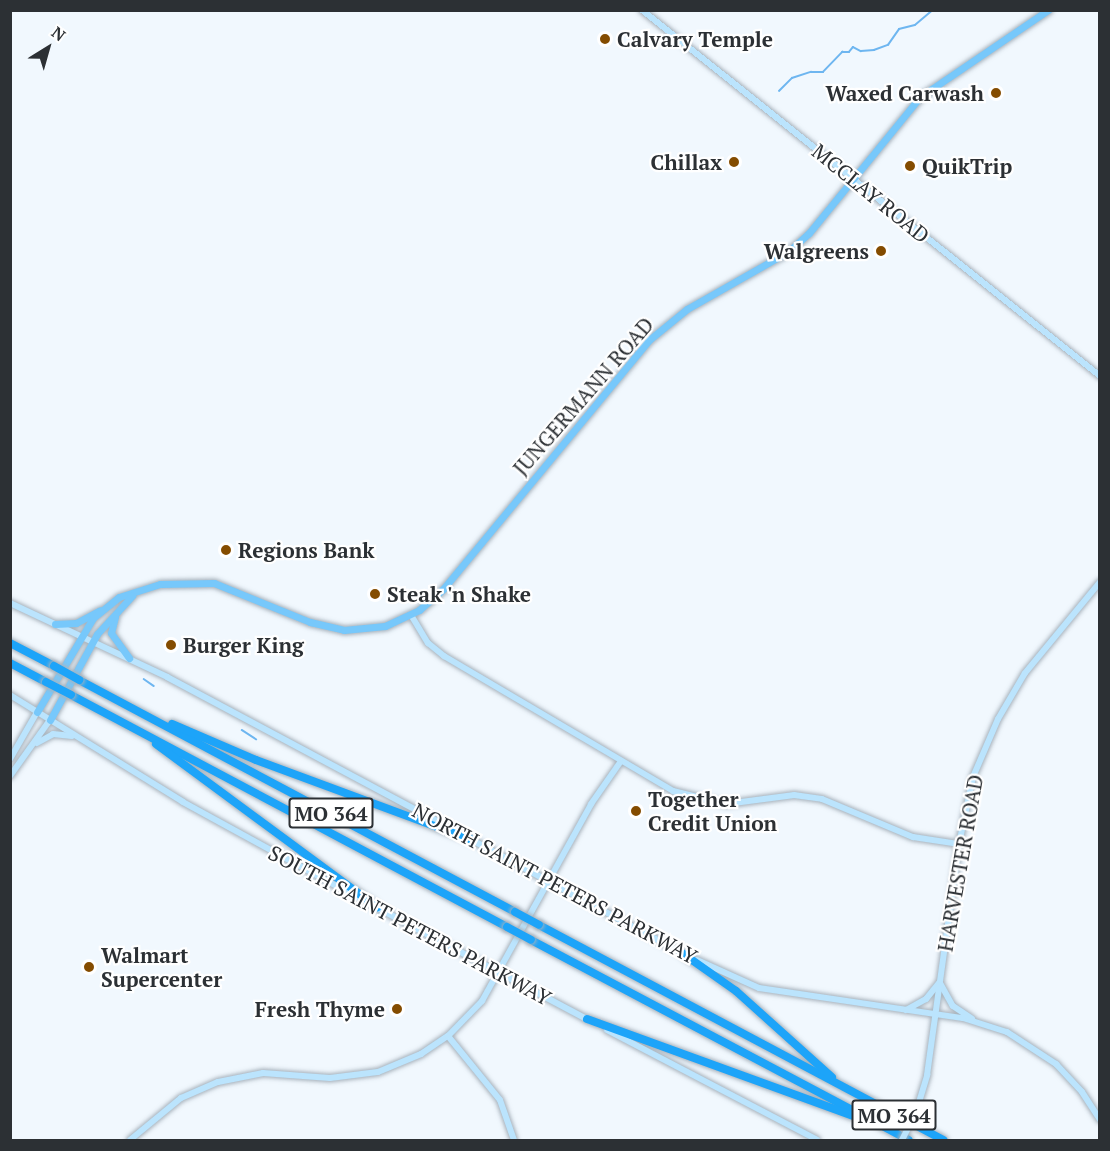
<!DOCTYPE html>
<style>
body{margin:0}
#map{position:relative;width:1110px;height:1151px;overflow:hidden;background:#f1f8fe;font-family:"PT Serif",serif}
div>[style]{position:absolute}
.stream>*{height:1.5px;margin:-0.75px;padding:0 0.75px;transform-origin:0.75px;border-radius:0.75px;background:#6eb6f0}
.roads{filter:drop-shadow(0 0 2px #a8b3bd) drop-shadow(0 0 2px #a8b3bd)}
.secondary>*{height:6px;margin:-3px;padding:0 3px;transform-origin:3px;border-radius:3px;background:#bbe4fd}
.primary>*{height:7px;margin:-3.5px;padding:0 3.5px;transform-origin:3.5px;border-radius:3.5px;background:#77c8fb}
.highway>*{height:8px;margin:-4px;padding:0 4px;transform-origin:4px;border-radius:4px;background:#1da4f9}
.bridges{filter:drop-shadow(0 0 2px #a8b3bd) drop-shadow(0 0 2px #a8b3bd)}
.secondary-bridge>*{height:6px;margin:-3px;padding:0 3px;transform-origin:3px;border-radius:3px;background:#bbe4fd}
.highway-bridge>*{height:8px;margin:-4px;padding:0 4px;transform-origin:4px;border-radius:4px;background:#1da4f9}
.dots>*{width:16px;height:16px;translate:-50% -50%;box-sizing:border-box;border:3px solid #fff;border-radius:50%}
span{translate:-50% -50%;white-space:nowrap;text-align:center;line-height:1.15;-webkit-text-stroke:4.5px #fff;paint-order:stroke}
.shield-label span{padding:2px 4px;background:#fff;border:2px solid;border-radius:4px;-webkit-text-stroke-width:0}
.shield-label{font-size:20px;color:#2c3034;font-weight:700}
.poi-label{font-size:21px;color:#2c3034;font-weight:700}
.left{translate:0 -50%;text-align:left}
.right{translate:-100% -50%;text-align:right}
.street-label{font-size:21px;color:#2c3034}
.frame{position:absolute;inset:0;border:12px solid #2c3034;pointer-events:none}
.north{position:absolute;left:18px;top:18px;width:60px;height:60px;-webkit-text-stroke:4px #fff;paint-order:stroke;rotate:37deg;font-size:16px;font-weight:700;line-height:24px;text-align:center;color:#2c3034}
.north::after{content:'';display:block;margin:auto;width:21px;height:27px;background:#2c3034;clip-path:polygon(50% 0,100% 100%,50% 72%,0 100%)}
</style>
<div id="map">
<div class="stream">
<div style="left:779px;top:91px;width:18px;rotate:-45deg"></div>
<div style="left:792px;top:78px;width:20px;rotate:-18deg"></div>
<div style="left:811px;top:72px;width:12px"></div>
<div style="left:823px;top:72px;width:28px;rotate:-46deg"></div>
<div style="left:842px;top:52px;width:7px"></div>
<div style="left:849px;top:52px;width:6px;rotate:-51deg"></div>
<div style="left:853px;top:47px;width:9px;rotate:27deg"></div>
<div style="left:861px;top:51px;width:13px;rotate:-4deg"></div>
<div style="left:874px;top:50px;width:15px;rotate:-20deg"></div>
<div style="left:888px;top:45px;width:19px;rotate:-55deg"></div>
<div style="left:899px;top:29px;width:16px;rotate:-14deg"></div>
<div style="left:915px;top:25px;width:23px;rotate:-40deg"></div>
<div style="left:144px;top:679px;width:12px;rotate:35deg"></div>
<div style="left:242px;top:730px;width:17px;rotate:33deg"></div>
</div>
<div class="roads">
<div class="secondary">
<div style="left:642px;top:10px;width:586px;rotate:38.63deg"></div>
<div style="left:10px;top:603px;width:174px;rotate:25.2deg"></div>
<div style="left:167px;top:677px;width:327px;rotate:28.1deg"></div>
<div style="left:411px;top:615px;width:33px;rotate:59deg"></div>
<div style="left:428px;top:643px;width:21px;rotate:39deg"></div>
<div style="left:444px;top:656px;width:266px;rotate:30.5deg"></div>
<div style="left:673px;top:791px;width:55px;rotate:13.8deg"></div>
<div style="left:726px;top:804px;width:69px;rotate:-7.5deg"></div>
<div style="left:794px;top:795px;width:28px;rotate:8deg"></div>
<div style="left:822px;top:799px;width:99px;rotate:22.7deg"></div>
<div style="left:913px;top:837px;width:47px;rotate:8.7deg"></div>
<div style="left:10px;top:695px;width:203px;rotate:31.7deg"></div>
<div style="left:183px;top:802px;width:204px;rotate:28.7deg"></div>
<div style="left:37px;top:743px;width:18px;rotate:-29deg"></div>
<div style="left:53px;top:734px;width:19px;rotate:6deg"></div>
<div style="left:10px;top:759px;width:54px;rotate:-60.1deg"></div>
<div style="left:10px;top:776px;width:69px;rotate:-54.5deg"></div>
<div style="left:470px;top:839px;width:244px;rotate:28.3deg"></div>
<div style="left:374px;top:906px;width:245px;rotate:28deg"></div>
<div style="left:697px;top:960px;width:68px;rotate:24.3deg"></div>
<div style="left:759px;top:988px;width:206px;rotate:8.4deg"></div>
<div style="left:963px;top:1018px;width:46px;rotate:17.7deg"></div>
<div style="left:1007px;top:1032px;width:59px;rotate:33.1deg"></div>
<div style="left:1056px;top:1064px;width:38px;rotate:47deg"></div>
<div style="left:1082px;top:1092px;width:33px;rotate:57deg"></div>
<div style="left:940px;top:983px;width:26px;rotate:61deg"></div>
<div style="left:953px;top:1006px;width:23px;rotate:34deg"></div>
<div style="left:906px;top:1010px;width:23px;rotate:-29deg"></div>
<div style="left:926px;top:999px;width:21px;rotate:-51deg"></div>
<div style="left:607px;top:1030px;width:237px;rotate:27.6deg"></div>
<div style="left:448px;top:1036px;width:82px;rotate:50.9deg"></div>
<div style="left:500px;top:1100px;width:42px;rotate:70.7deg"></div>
<div style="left:916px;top:1112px;width:39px;rotate:-73deg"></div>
<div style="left:927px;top:1075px;width:233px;rotate:-82.1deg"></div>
<div style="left:959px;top:844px;width:68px;rotate:-78.2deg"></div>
<div style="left:973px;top:777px;width:63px;rotate:-66.7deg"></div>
<div style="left:998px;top:719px;width:53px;rotate:-59.6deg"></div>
<div style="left:1025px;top:673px;width:118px;rotate:-50.5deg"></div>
<div style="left:130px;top:1140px;width:66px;rotate:-39.5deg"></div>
<div style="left:181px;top:1098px;width:40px;rotate:-23.4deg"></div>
<div style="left:218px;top:1082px;width:46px;rotate:-11.3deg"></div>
<div style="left:263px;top:1073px;width:67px;rotate:4.3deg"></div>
<div style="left:330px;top:1078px;width:48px;rotate:-7.1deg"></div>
<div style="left:378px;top:1072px;width:47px;rotate:-22.7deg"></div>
<div style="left:421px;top:1054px;width:32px;rotate:-34deg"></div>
<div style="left:448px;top:1036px;width:49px;rotate:-45.8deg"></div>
<div style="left:482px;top:1001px;width:225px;rotate:-61deg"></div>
<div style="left:591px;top:804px;width:52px;rotate:-55.1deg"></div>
</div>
<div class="primary">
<div style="left:115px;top:617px;width:16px;rotate:104deg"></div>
<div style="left:111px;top:633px;width:31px;rotate:54deg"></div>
<div style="left:55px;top:624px;width:21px;rotate:-3deg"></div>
<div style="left:76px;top:623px;width:27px;rotate:-28deg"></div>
<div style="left:37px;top:712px;width:109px;rotate:-59.2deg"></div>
<div style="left:93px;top:618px;width:33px;rotate:-39deg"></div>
<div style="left:119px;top:597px;width:43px;rotate:-17.6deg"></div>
<div style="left:160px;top:584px;width:54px;rotate:-1.1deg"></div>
<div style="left:214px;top:583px;width:104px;rotate:22.1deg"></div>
<div style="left:310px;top:622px;width:35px;rotate:13deg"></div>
<div style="left:344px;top:630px;width:41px;rotate:-5.6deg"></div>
<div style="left:385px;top:626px;width:38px;rotate:-25deg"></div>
<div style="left:419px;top:610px;width:32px;rotate:-41deg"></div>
<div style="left:443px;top:589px;width:323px;rotate:-50.4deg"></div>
<div style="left:649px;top:340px;width:49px;rotate:-39.2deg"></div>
<div style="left:687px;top:309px;width:117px;rotate:-29.6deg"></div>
<div style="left:789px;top:251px;width:27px;rotate:-42deg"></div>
<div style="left:809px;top:233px;width:176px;rotate:-50.8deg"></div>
<div style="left:920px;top:97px;width:155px;rotate:-34.2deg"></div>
<div style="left:50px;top:720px;width:98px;rotate:-61.3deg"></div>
<div style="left:97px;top:634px;width:52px;rotate:-47.4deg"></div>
</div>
<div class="highway">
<div style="left:10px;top:643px;width:50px;rotate:27.6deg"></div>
<div style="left:10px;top:663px;width:41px;rotate:27.8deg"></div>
<div style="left:79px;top:680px;width:494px;rotate:28deg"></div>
<div style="left:71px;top:695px;width:494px;rotate:28deg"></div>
<div style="left:172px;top:724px;width:91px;rotate:23.2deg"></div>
<div style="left:256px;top:760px;width:230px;rotate:20.3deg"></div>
<div style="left:156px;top:744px;width:275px;rotate:36.4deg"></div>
<div style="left:539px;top:925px;width:458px;rotate:28deg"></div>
<div style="left:531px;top:940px;width:427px;rotate:27.9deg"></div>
<div style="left:682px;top:953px;width:66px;rotate:35.1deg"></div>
<div style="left:736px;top:991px;width:129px;rotate:41.9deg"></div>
<div style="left:587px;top:1019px;width:284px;rotate:20deg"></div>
</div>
</div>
<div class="bridges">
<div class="secondary-bridge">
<div style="left:902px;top:1140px;width:31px;rotate:-63deg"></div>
</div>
<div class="highway-bridge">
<div style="left:54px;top:666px;width:29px;rotate:29deg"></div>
<div style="left:46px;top:682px;width:28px;rotate:27deg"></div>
<div style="left:515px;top:912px;width:27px;rotate:28deg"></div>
<div style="left:507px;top:927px;width:27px;rotate:28deg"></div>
</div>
</div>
<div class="dots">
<div style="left:605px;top:39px;background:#844c00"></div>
<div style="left:996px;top:93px;background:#844c00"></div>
<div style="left:734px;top:162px;background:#844c00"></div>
<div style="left:910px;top:166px;background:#844c00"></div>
<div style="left:881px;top:251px;background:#844c00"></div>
<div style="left:226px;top:550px;background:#844c00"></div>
<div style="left:375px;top:594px;background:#844c00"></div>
<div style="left:171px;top:645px;background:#844c00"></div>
<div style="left:636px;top:811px;background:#844c00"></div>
<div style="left:89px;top:967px;background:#844c00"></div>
<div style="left:397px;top:1009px;background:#844c00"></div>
</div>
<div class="shield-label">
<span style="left:331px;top:813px">MO 364</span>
<span style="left:894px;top:1115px">MO 364</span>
</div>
<div class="poi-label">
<span class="left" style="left:617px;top:39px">Calvary Temple</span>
<span class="right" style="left:984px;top:93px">Waxed Carwash</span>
<span class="right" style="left:722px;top:162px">Chillax</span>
<span class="left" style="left:922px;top:166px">QuikTrip</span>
<span class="right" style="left:869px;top:251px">Walgreens</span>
<span class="left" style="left:238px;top:550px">Regions Bank</span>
<span class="left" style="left:387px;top:594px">Steak 'n Shake</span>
<span class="left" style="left:183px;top:645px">Burger King</span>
<span class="left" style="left:648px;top:811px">Together<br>Credit Union</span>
<span class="left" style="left:101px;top:967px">Walmart<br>Supercenter</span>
<span class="right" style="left:385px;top:1009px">Fresh Thyme</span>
</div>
<div class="street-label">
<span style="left:871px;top:193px;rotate:39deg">MCCLAY ROAD</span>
<span style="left:583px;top:396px;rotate:-49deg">JUNGERMANN ROAD</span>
<span style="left:960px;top:863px;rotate:-80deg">HARVESTER ROAD</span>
<span style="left:555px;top:883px;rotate:28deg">NORTH SAINT PETERS PARKWAY</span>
<span style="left:410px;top:925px;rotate:28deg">SOUTH SAINT PETERS PARKWAY</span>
</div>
<div class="frame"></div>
<div class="north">N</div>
</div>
